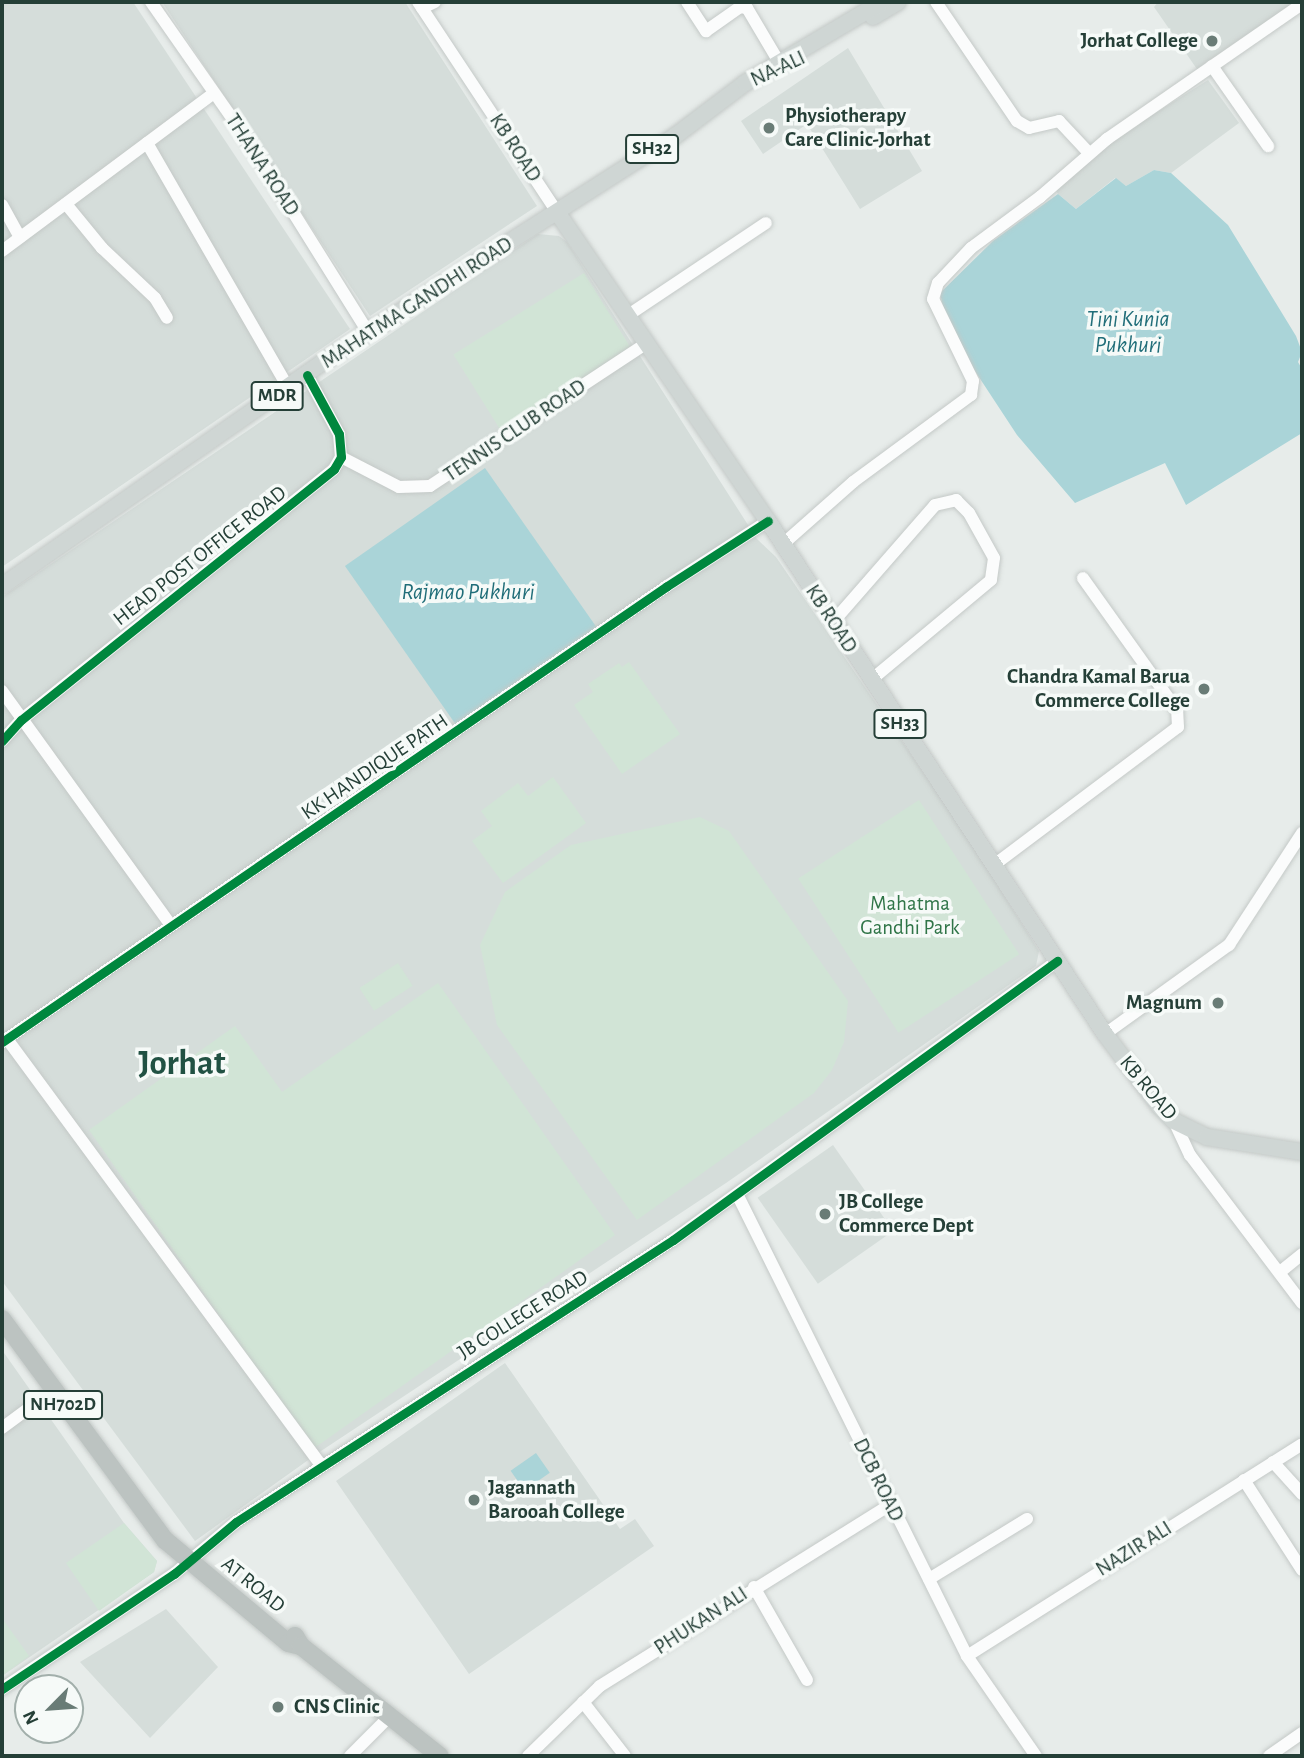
<!DOCTYPE html>
<style>
body{margin:0}
#map{position:relative;width:1304px;height:1758px;overflow:hidden;background:#e7ecea;font-family:"Alegreya Sans",sans-serif}
div>[style]{position:absolute}
.built>*{inset:0;background:#d5ddda;transform-origin:0 0}
.green>*{inset:0;background:#d1e4d6;transform-origin:0 0}
.water>*{inset:0;background:#aad4d8;transform-origin:0 0}
.roads{filter:drop-shadow(0 0 2px #c4c9c7) drop-shadow(0 0 2px #c4c9c7)}
.minor>*{height:12px;margin:-6px;padding:0 6px;transform-origin:6px;border-radius:6px;background:#fbfcfc}
.major>*{height:16px;margin:-8px;padding:0 8px;transform-origin:8px;border-radius:8px;background:#cfd6d4}
.highway>*{height:18px;margin:-9px;padding:0 9px;transform-origin:9px;border-radius:9px;background:#bcc3c1}
.cycleway>*{height:9px;margin:-4.5px;padding:0 4.5px;transform-origin:4.5px;border-radius:4.5px;background:#00873e}
.dots>*{width:19px;height:19px;translate:-50% -50%;box-sizing:border-box;border:4px solid #f6faf8;border-radius:50%}
span{translate:-50% -50%;white-space:nowrap;text-align:center;line-height:1.15;-webkit-text-stroke:7px #f6faf8;paint-order:stroke}
.shield-label span{padding:2px 5px;background:#f6faf8;border:2px solid;border-radius:5px;-webkit-text-stroke-width:0}
.shield-label{font-size:19px;color:#253f37;font-weight:700}
.poi-label{font-size:21px;color:#253f37;font-weight:700}
.right{translate:-100% -50%;text-align:right}
.left{translate:0 -50%;text-align:left}
.street-label{font-size:21px;color:#253f37}
.park-label{font-size:21px;color:#307548}
.water-label{font-size:23px;color:#216e79;font-style:italic}
.town-label{font-size:35px;color:#215143;font-weight:700}
.frame{position:absolute;inset:0;border:4px solid #253f37;pointer-events:none}
.north{position:absolute;left:14px;top:1674px;width:70px;height:70px;box-sizing:border-box;background:#f6faf8;border:2px solid #a2afab;border-radius:50%;rotate:245deg;font-size:19px;font-weight:700;line-height:28px;text-align:center;color:#253f37}
.north::after{content:'';display:block;margin:auto;width:24px;height:32px;background:#697c76;clip-path:polygon(50% 0,100% 100%,50% 72%,0 100%)}
</style>
<div id="map">
<div class="built">
<div style="clip-path:polygon(2px 2px,133px 2px,350px 329px,2px 567px)"></div>
<div style="clip-path:polygon(162px 2px,405px 2px,537px 206px,370px 316px)"></div>
<div style="clip-path:polygon(1158px 2px,1302px 2px,1199px 72px,1154px 7px)"></div>
<div style="clip-path:polygon(848px 48px,922px 171px,860px 209px,807px 124px,763px 154px,741px 121px)"></div>
<div style="clip-path:polygon(1208px 80px,1239px 123px,1171px 173px,1154px 170px,1126px 186px,1115px 178px,1076px 209px,1058px 194px,1049px 180px)"></div>
<div style="clip-path:polygon(538px 234px,559px 236px,567px 242px,757px 539px,776px 557px,966px 835px,1039px 951px,1036px 966px,726px 1183px,318px 1453px,195px 1541px,2px 1281px,2px 597px)"></div>
<div style="left:833px;top:1145px;width:105px;height:92px;rotate:55deg"></div>
<div style="clip-path:polygon(2px 1350px,124px 1523px,157px 1561px,154px 1572px,2px 1676px)"></div>
<div style="clip-path:polygon(505px 1363px,620px 1529px,635px 1519px,654px 1546px,469px 1674px,336px 1481px)"></div>
<div style="clip-path:polygon(166px 1609px,218px 1667px,150px 1738px,80px 1662px)"></div>
</div>
<div class="green">
<div style="left:584px;top:273px;width:90px;height:154px;rotate:58deg"></div>
<div style="clip-path:polygon(629px 662px,680px 734px,622px 774px,574px 705px,593px 692px,588px 684px,619px 663px,622px 667px)"></div>
<div style="clip-path:polygon(553px 777px,586px 823px,503px 883px,472px 841px,492px 826px,481px 811px,518px 783px,528px 796px)"></div>
<div style="left:919px;top:800px;width:184px;height:144px;rotate:57deg"></div>
<div style="clip-path:polygon(700px 817px,729px 831px,848px 1001px,844px 1042px,832px 1070px,814px 1093px,637px 1220px,497px 1025px,480px 945px,505px 892px,571px 845px)"></div>
<div style="left:398px;top:963px;width:27px;height:46px;rotate:57deg"></div>
<div style="clip-path:polygon(438px 983px,615px 1235px,313px 1449px,89px 1130px,235px 1026px,282px 1092px)"></div>
<div style="clip-path:polygon(124px 1523px,157px 1561px,154px 1572px,99px 1611px,66px 1563px)"></div>
<div style="clip-path:polygon(2px 1618px,29px 1656px,2px 1676px)"></div>
</div>
<div class="water">
<div style="clip-path:polygon(1154px 170px,1171px 173px,1228px 225px,1296px 336px,1302px 352px,1298px 362px,1302px 369px,1302px 433px,1186px 505px,1165px 463px,1075px 503px,1017px 435px,948px 330px,940px 293px,993px 241px,1058px 194px,1076px 209px,1116px 178px,1126px 186px)"></div>
<div style="left:485px;top:468px;width:200px;height:171px;rotate:55deg"></div>
<div style="left:536px;top:1453px;width:24px;height:31px;rotate:55deg"></div>
</div>
<div class="roads">
<div class="minor">
<div style="left:151px;top:2px;width:178px;rotate:55.1deg"></div>
<div style="left:253px;top:148px;width:217px;rotate:58deg"></div>
<div style="left:418px;top:2px;width:252px;rotate:56.5deg"></div>
<div style="left:687px;top:2px;width:35px;rotate:57deg"></div>
<div style="left:706px;top:31px;width:42px;rotate:-35.2deg"></div>
<div style="left:740px;top:7px;width:7px;rotate:8deg"></div>
<div style="left:747px;top:8px;width:57px;rotate:59.4deg"></div>
<div style="left:936px;top:2px;width:144px;rotate:55.8deg"></div>
<div style="left:1017px;top:121px;width:14px;rotate:30deg"></div>
<div style="left:1029px;top:128px;width:31px;rotate:-13deg"></div>
<div style="left:1059px;top:121px;width:44px;rotate:46.8deg"></div>
<div style="left:422px;top:8px;width:14px;rotate:-25deg"></div>
<div style="left:1212px;top:66px;width:98px;rotate:55deg"></div>
<div style="left:147px;top:143px;width:284px;rotate:60deg"></div>
<div style="left:66px;top:204px;width:57px;rotate:50.7deg"></div>
<div style="left:102px;top:248px;width:73px;rotate:43.3deg"></div>
<div style="left:155px;top:298px;width:23px;rotate:59deg"></div>
<div style="left:2px;top:205px;width:37px;rotate:61deg"></div>
<div style="left:2px;top:251px;width:264px;rotate:-36.7deg"></div>
<div style="left:627px;top:316px;width:167px;rotate:-33.8deg"></div>
<div style="left:341px;top:457px;width:65px;rotate:27.3deg"></div>
<div style="left:399px;top:487px;width:31px;rotate:-2deg"></div>
<div style="left:430px;top:486px;width:258px;rotate:-33.4deg"></div>
<div style="left:783px;top:544px;width:94px;rotate:-41.5deg"></div>
<div style="left:853px;top:482px;width:147px;rotate:-36.4deg"></div>
<div style="left:971px;top:395px;width:14px;rotate:-82deg"></div>
<div style="left:973px;top:381px;width:91px;rotate:-116deg"></div>
<div style="left:933px;top:299px;width:17px;rotate:-73deg"></div>
<div style="left:938px;top:283px;width:48px;rotate:-46.7deg"></div>
<div style="left:971px;top:248px;width:86px;rotate:-36.5deg"></div>
<div style="left:1040px;top:197px;width:89px;rotate:-40.9deg"></div>
<div style="left:1107px;top:139px;width:237px;rotate:-34.7deg"></div>
<div style="left:833px;top:622px;width:155px;rotate:-48.9deg"></div>
<div style="left:935px;top:505px;width:22px;rotate:-13deg"></div>
<div style="left:956px;top:500px;width:18px;rotate:45deg"></div>
<div style="left:969px;top:513px;width:51px;rotate:60.9deg"></div>
<div style="left:994px;top:558px;width:22px;rotate:98deg"></div>
<div style="left:991px;top:580px;width:156px;rotate:140.2deg"></div>
<div style="left:2px;top:691px;width:289px;rotate:54.2deg"></div>
<div style="left:2px;top:741px;width:28px;rotate:-48deg"></div>
<div style="left:21px;top:720px;width:401px;rotate:-38.7deg"></div>
<div style="left:334px;top:469px;width:14px;rotate:-60deg"></div>
<div style="left:341px;top:457px;width:23px;rotate:-95deg"></div>
<div style="left:339px;top:434px;width:67px;rotate:-118.5deg"></div>
<div style="left:994px;top:865px;width:230px;rotate:-36.9deg"></div>
<div style="left:1178px;top:727px;width:17px;rotate:-93deg"></div>
<div style="left:1177px;top:710px;width:162px;rotate:-125.5deg"></div>
<div style="left:1105px;top:1034px;width:153px;rotate:-35.7deg"></div>
<div style="left:1229px;top:945px;width:134px;rotate:-56.9deg"></div>
<div style="left:7px;top:1039px;width:529px;rotate:53.61deg"></div>
<div style="left:2px;top:1042px;width:806px;rotate:-34.44deg"></div>
<div style="left:667px;top:586px;width:120px;rotate:-32.8deg"></div>
<div style="left:1174px;top:1121px;width:38px;rotate:65deg"></div>
<div style="left:1190px;top:1155px;width:186px;rotate:52.9deg"></div>
<div style="left:737px;top:1194px;width:516px;rotate:63.53deg"></div>
<div style="left:967px;top:1656px;width:121px;rotate:55.4deg"></div>
<div style="left:1280px;top:1272px;width:28px;rotate:-39deg"></div>
<div style="left:2px;top:1428px;width:62px;rotate:-36.5deg"></div>
<div style="left:1273px;top:1462px;width:43px;rotate:47.8deg"></div>
<div style="left:1244px;top:1480px;width:107px;rotate:57.2deg"></div>
<div style="left:929px;top:1579px;width:115px;rotate:-31.5deg"></div>
<div style="left:754px;top:1587px;width:107px;rotate:60.3deg"></div>
<div style="left:967px;top:1656px;width:396px;rotate:-32.3deg"></div>
<div style="left:2px;top:1689px;width:207px;rotate:-33.8deg"></div>
<div style="left:174px;top:1574px;width:81px;rotate:-40deg"></div>
<div style="left:236px;top:1522px;width:520px;rotate:-32.83deg"></div>
<div style="left:673px;top:1240px;width:475px;rotate:-36deg"></div>
<div style="left:583px;top:1702px;width:68px;rotate:52.1deg"></div>
<div style="left:350px;top:1756px;width:55px;rotate:-45deg"></div>
<div style="left:528px;top:1756px;width:100px;rotate:-44.2deg"></div>
<div style="left:600px;top:1686px;width:342px;rotate:-32deg"></div>
<div style="left:1269px;top:1756px;width:40px;rotate:-34.9deg"></div>
</div>
<div class="major">
<div style="left:873px;top:17px;width:29px;rotate:-31deg"></div>
<div style="left:557px;top:212px;width:374px;rotate:55.7deg"></div>
<div style="left:768px;top:521px;width:614px;rotate:56.7deg"></div>
<div style="left:1105px;top:1034px;width:90px;rotate:53.1deg"></div>
<div style="left:1159px;top:1106px;width:21px;rotate:45deg"></div>
<div style="left:1174px;top:1121px;width:37px;rotate:26deg"></div>
<div style="left:1207px;top:1137px;width:96px;rotate:9deg"></div>
<div style="left:2px;top:586px;width:414px;rotate:-34.9deg"></div>
<div style="left:342px;top:349px;width:395px;rotate:-32.6deg"></div>
<div style="left:675px;top:136px;width:88px;rotate:-37.1deg"></div>
<div style="left:745px;top:83px;width:159px;rotate:-30.6deg"></div>
</div>
<div class="highway">
<div style="left:2px;top:1319px;width:275px;rotate:53.6deg"></div>
<div style="left:165px;top:1540px;width:160px;rotate:39.9deg"></div>
<div style="left:288px;top:1643px;width:13px;rotate:13deg"></div>
<div style="left:295px;top:1636px;width:12px;rotate:59deg"></div>
<div style="left:301px;top:1646px;width:177px;rotate:38.4deg"></div>
</div>
</div>
<div class="cycleway">
<div style="left:2px;top:741px;width:28px;rotate:-48deg"></div>
<div style="left:21px;top:720px;width:401px;rotate:-38.7deg"></div>
<div style="left:334px;top:469px;width:14px;rotate:-60deg"></div>
<div style="left:341px;top:457px;width:23px;rotate:-95deg"></div>
<div style="left:339px;top:434px;width:67px;rotate:-118.5deg"></div>
<div style="left:2px;top:1042px;width:806px;rotate:-34.44deg"></div>
<div style="left:667px;top:586px;width:120px;rotate:-32.8deg"></div>
<div style="left:2px;top:1689px;width:207px;rotate:-33.8deg"></div>
<div style="left:174px;top:1574px;width:81px;rotate:-40deg"></div>
<div style="left:236px;top:1522px;width:520px;rotate:-32.83deg"></div>
<div style="left:673px;top:1240px;width:475px;rotate:-36deg"></div>
</div>
<div class="dots">
<div style="left:1212px;top:41px;background:#697c76"></div>
<div style="left:769px;top:128px;background:#697c76"></div>
<div style="left:1204px;top:689px;background:#697c76"></div>
<div style="left:1218px;top:1003px;background:#697c76"></div>
<div style="left:825px;top:1214px;background:#697c76"></div>
<div style="left:474px;top:1500px;background:#697c76"></div>
<div style="left:278px;top:1707px;background:#697c76"></div>
</div>
<div class="shield-label">
<span style="left:652px;top:149px">SH32</span>
<span style="left:277px;top:396px">MDR</span>
<span style="left:900px;top:724px">SH33</span>
<span style="left:63px;top:1405px">NH702D</span>
</div>
<div class="poi-label">
<span class="right" style="left:1198px;top:41px">Jorhat College</span>
<span class="left" style="left:785px;top:128px">Physiotherapy<br>Care Clinic-Jorhat</span>
<span class="right" style="left:1190px;top:689px">Chandra Kamal Barua<br>Commerce College</span>
<span class="right" style="left:1202px;top:1003px">Magnum</span>
<span class="left" style="left:839px;top:1214px">JB College<br>Commerce Dept</span>
<span class="left" style="left:488px;top:1500px">Jagannath<br>Barooah College</span>
<span class="left" style="left:294px;top:1707px">CNS Clinic</span>
</div>
<div class="street-label">
<span style="left:778px;top:69px;rotate:-25deg">NA-ALI</span>
<span style="left:515px;top:148px;rotate:57deg">KB ROAD</span>
<span style="left:262px;top:165px;rotate:57deg">THANA ROAD</span>
<span style="left:417px;top:303px;rotate:-33deg">MAHATMA GANDHI ROAD</span>
<span style="left:515px;top:431px;rotate:-34deg">TENNIS CLUB ROAD</span>
<span style="left:200px;top:556px;rotate:-38deg">HEAD POST OFFICE ROAD</span>
<span style="left:831px;top:619px;rotate:57deg">KB ROAD</span>
<span style="left:375px;top:767px;rotate:-34deg">KK HANDIQUE PATH</span>
<span style="left:1148px;top:1088px;rotate:50deg">KB ROAD</span>
<span style="left:523px;top:1315px;rotate:-32deg">JB COLLEGE ROAD</span>
<span style="left:878px;top:1480px;rotate:64deg">DCB ROAD</span>
<span style="left:1134px;top:1549px;rotate:-32deg">NAZIR ALI</span>
<span style="left:253px;top:1585px;rotate:39deg">AT ROAD</span>
<span style="left:701px;top:1621px;rotate:-33deg">PHUKAN ALI</span>
</div>
<div class="park-label">
<span style="left:910px;top:916px">Mahatma<br>Gandhi Park</span>
</div>
<div class="water-label">
<span style="left:1128px;top:333px">Tini Kunia<br>Pukhuri</span>
<span style="left:468px;top:593px">Rajmao Pukhuri</span>
</div>
<div class="town-label">
<span style="left:182px;top:1064px">Jorhat</span>
</div>
<div class="frame"></div>
<div class="north">N</div>
</div>
